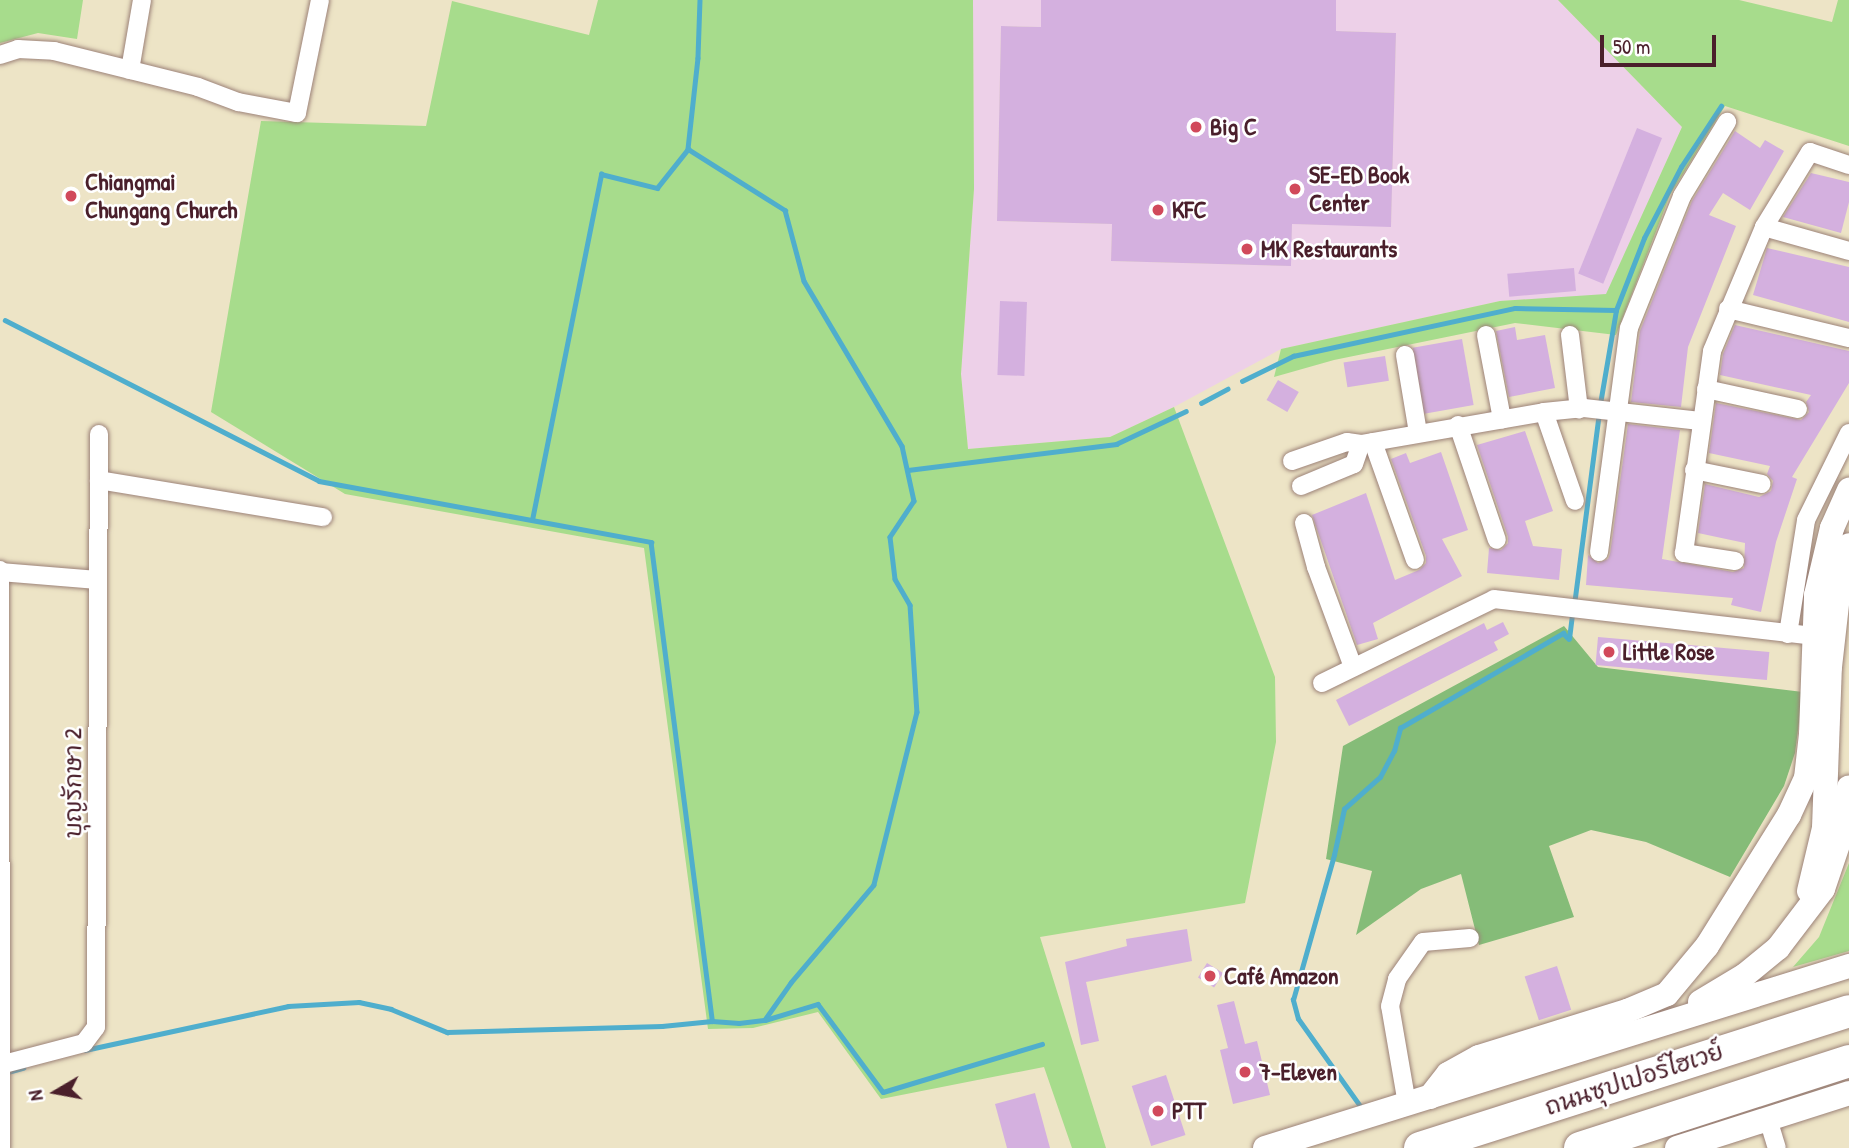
<!DOCTYPE html>
<meta charset="utf-8">
<style>
body{margin:0}
#map{position:relative;width:1849px;height:1148px;overflow:hidden;background:#ede4c6;font-family:"Patrick Hand","Playpen Sans Thai",sans-serif}
div>[style]{position:absolute}
.built>*{inset:0;background:#edd0e8}
.green>*{inset:0;background:#a7dc8c}
.forest>*{inset:0;background:#85bc78}
.stream>*{height:4.5px;margin:-2.25px;padding:0 2.25px;transform-origin:2.25px;border-radius:2.25px;background:#4faecd}
.building>*{inset:0;background:#d4b0df;transform-origin:0 0}
.roads{filter:drop-shadow(0 0 2px #9c8278) drop-shadow(0 0 2px #9c8278)}
.street>*{height:18px;margin:-9px;padding:0 9px;transform-origin:9px;border-radius:9px;background:#fff}
.secondary>*{height:24px;margin:-12px;padding:0 12px;transform-origin:12px;border-radius:12px;background:#fff}
.highway>*{height:32px;margin:-16px;padding:0 16px;transform-origin:16px;border-radius:16px;background:#fff}
.dots>*{width:19px;height:19px;translate:-50% -50%;box-sizing:border-box;border:4px solid #fff;border-radius:50%}
span{translate:-50% -50%;white-space:nowrap;text-align:center;line-height:1.15;-webkit-text-stroke:5px #fff;paint-order:stroke}
.poi-label{font-size:24px;color:#4a1f2b;font-weight:700}
.left{translate:0 -50%;text-align:left}
.street-label{font-size:24px;color:#4a1f2b}
.north{position:absolute;left:21px;top:1057px;width:70px;height:70px;-webkit-text-stroke:5px #fff;paint-order:stroke;rotate:260deg;font-size:19px;font-weight:700;line-height:28px;text-align:center;color:#4a1f2b}
.north::after{content:'';display:block;margin:auto;width:24px;height:32px;background:#4a1f2b;clip-path:polygon(50% 0,100% 100%,50% 72%,0 100%)}
.scale{position:absolute;left:1600px;top:35px;width:116px;height:32px;box-sizing:border-box;border:4px solid #4a1f2b;border-top:0;padding-left:9px;font-size:21px;line-height:24px;white-space:nowrap;color:#4a1f2b;-webkit-text-stroke:5px #fff;paint-order:stroke}
</style>
<div id="map">
<div class="built">
<div style="clip-path:polygon(973px 0,1041px 0,1041px 27px,1001px 26px,997px 221px,1112px 224px,1111px 261px,1290px 266px,1292px 224px,1391px 226px,1396px 33px,1336px 31px,1336px 0,1558px 0,1682px 127px,1606px 295px,1500px 301px,1281px 349px,1174px 407px,1110px 437px,968px 449px,961px 374px,974px 189px)"></div>
</div>
<div class="green">
<div style="clip-path:polygon(0 0,83px 0,77px 39px,38px 33px,0 43px)"></div>
<div style="clip-path:polygon(598px 0,973px 0,974px 189px,961px 374px,968px 449px,1110px 437px,1174px 407px,1275px 677px,1276px 742px,1245px 903px,1040px 937px,1106px 1148px,1072px 1148px,1044px 1067px,881px 1099px,818px 1012px,753px 1028px,708px 1029px,644px 548px,345px 494px,211px 412px,261px 121px,426px 126px,452px 1px,589px 35px)"></div>
<div style="clip-path:polygon(1558px 0,1739px 0,1832px 22px,1838px 0,1849px 0,1849px 146px,1725px 106px,1670px 195px,1616px 335px,1515px 323px,1334px 360px,1274px 377px,1281px 349px,1500px 301px,1606px 294px,1682px 127px)"></div>
<div style="clip-path:polygon(1849px 863px,1849px 951px,1793px 967px,1819px 937px)"></div>
</div>
<div class="forest">
<div style="clip-path:polygon(1564px 626px,1598px 667px,1803px 692px,1795px 753px,1784px 786px,1730px 877px,1646px 842px,1591px 830px,1549px 846px,1574px 917px,1479px 945px,1461px 874px,1421px 889px,1356px 935px,1372px 871px,1326px 859px,1343px 746px)"></div>
</div>
<div class="stream">
<div style="left:700px;top:0;width:58px;rotate:92deg"></div>
<div style="left:698px;top:58px;width:92px;rotate:96.3deg"></div>
<div style="left:688px;top:149px;width:115px;rotate:32.2deg"></div>
<div style="left:785px;top:210px;width:73px;rotate:75deg"></div>
<div style="left:804px;top:281px;width:192px;rotate:59.3deg"></div>
<div style="left:902px;top:446px;width:56px;rotate:77.7deg"></div>
<div style="left:914px;top:501px;width:43px;rotate:123.7deg"></div>
<div style="left:890px;top:537px;width:42px;rotate:83.2deg"></div>
<div style="left:895px;top:579px;width:30px;rotate:60deg"></div>
<div style="left:910px;top:605px;width:107px;rotate:86.3deg"></div>
<div style="left:917px;top:712px;width:178px;rotate:104deg"></div>
<div style="left:874px;top:885px;width:128px;rotate:130.3deg"></div>
<div style="left:791px;top:983px;width:45px;rotate:125.1deg"></div>
<div style="left:5px;top:320px;width:353px;rotate:27.1deg"></div>
<div style="left:319px;top:481px;width:338px;rotate:10.4deg"></div>
<div style="left:651px;top:542px;width:483px;rotate:82.7deg"></div>
<div style="left:1242px;top:381px;width:57px;rotate:-26.1deg"></div>
<div style="left:1293px;top:356px;width:227px;rotate:-12.2deg"></div>
<div style="left:1515px;top:308px;width:101px;rotate:1.1deg"></div>
<div style="left:1201px;top:403px;width:30px;rotate:-28deg"></div>
<div style="left:1600px;top:404px;width:95px;rotate:-80.3deg"></div>
<div style="left:1616px;top:310px;width:77px;rotate:-68.7deg"></div>
<div style="left:1644px;top:238px;width:80px;rotate:-62.5deg"></div>
<div style="left:1681px;top:167px;width:73px;rotate:-56.7deg"></div>
<div style="left:908px;top:470px;width:210px;rotate:-7.1deg"></div>
<div style="left:1116px;top:444px;width:77px;rotate:-25.2deg"></div>
<div style="left:532px;top:520px;width:353px;rotate:-78.7deg"></div>
<div style="left:601px;top:174px;width:58px;rotate:14deg"></div>
<div style="left:657px;top:188px;width:50px;rotate:-51.5deg"></div>
<div style="left:1574px;top:605px;width:194px;rotate:-82.6deg"></div>
<div style="left:85px;top:1050px;width:208px;rotate:-12.2deg"></div>
<div style="left:288px;top:1006px;width:71px;rotate:-3.2deg"></div>
<div style="left:359px;top:1002px;width:33px;rotate:12deg"></div>
<div style="left:391px;top:1009px;width:61px;rotate:22.3deg"></div>
<div style="left:447px;top:1032px;width:215px;rotate:-1.6deg"></div>
<div style="left:662px;top:1026px;width:50px;rotate:-5.7deg"></div>
<div style="left:712px;top:1021px;width:27px;rotate:4deg"></div>
<div style="left:739px;top:1023px;width:26px;rotate:-7deg"></div>
<div style="left:765px;top:1020px;width:55px;rotate:-16.8deg"></div>
<div style="left:818px;top:1004px;width:109px;rotate:53.5deg"></div>
<div style="left:883px;top:1092px;width:166px;rotate:-16.8deg"></div>
<div style="left:4px;top:1073px;width:20px;rotate:-15deg"></div>
<div style="left:1362px;top:1109px;width:110px;rotate:-125.4deg"></div>
<div style="left:1298px;top:1019px;width:20px;rotate:-105deg"></div>
<div style="left:1293px;top:1000px;width:151px;rotate:-74.2deg"></div>
<div style="left:1334px;top:855px;width:47px;rotate:-77.7deg"></div>
<div style="left:1344px;top:809px;width:48px;rotate:-41.6deg"></div>
<div style="left:1380px;top:777px;width:30px;rotate:-62deg"></div>
<div style="left:1394px;top:751px;width:24px;rotate:-75deg"></div>
<div style="left:1400px;top:728px;width:189px;rotate:-30.2deg"></div>
<div style="left:1563px;top:633px;width:8px;rotate:45deg"></div>
<div style="left:1569px;top:639px;width:25px;rotate:-83deg"></div>
</div>
<div class="building">
<div style="clip-path:polygon(1041px 0,1336px 0,1336px 31px,1396px 33px,1391px 227px,1292px 224px,1291px 266px,1111px 261px,1112px 224px,997px 221px,1001px 26px,1041px 27px)"></div>
<div style="left:1637px;top:128px;width:27px;height:157px;rotate:22deg"></div>
<div style="clip-path:polygon(1735px 131px,1760px 148px,1765px 140px,1784px 151px,1750px 210px,1723px 193px,1709px 215px,1736px 226px,1688px 347px,1681px 407px,1631px 402px,1640px 331px,1692px 201px)"></div>
<div style="clip-path:polygon(1811px 173px,1849px 182px,1849px 202px,1841px 233px,1783px 217px)"></div>
<div style="clip-path:polygon(1767px 248px,1849px 267px,1849px 322px,1753px 295px)"></div>
<div style="left:1574px;top:268px;width:23px;height:67px;rotate:85deg"></div>
<div style="left:1000px;top:301px;width:27px;height:74px;rotate:2deg"></div>
<div style="clip-path:polygon(1735px 325px,1849px 351px,1849px 383px,1792px 477px,1797px 479px,1776px 542px,1761px 612px,1731px 605px,1733px 598px,1586px 585px,1588px 555px,1598px 563px,1608px 559px,1610px 554px,1628px 424px,1680px 430px,1662px 559px,1733px 572px,1744px 568px,1745px 543px,1698px 533px,1705px 484px,1759px 497px,1771px 491px,1773px 481px,1767px 474px,1770px 466px,1709px 453px,1716px 403px,1801px 420px,1809px 412px,1806px 402px,1811px 395px,1720px 375px,1723px 354px)"></div>
<div style="clip-path:polygon(1515px 327px,1517px 340px,1545px 335px,1555px 388px,1509px 397px,1496px 331px)"></div>
<div style="left:1462px;top:339px;width:67px;height:50px;rotate:80deg"></div>
<div style="left:1385px;top:356px;width:25px;height:42px;rotate:81deg"></div>
<div style="left:1278px;top:380px;width:24px;height:23px;rotate:30deg"></div>
<div style="clip-path:polygon(1525px 431px,1553px 511px,1525px 521px,1533px 546px,1562px 549px,1559px 580px,1487px 573px,1489px 548px,1501px 550px,1508px 543px,1508px 537px,1477px 445px)"></div>
<div style="clip-path:polygon(1441px 452px,1468px 530px,1442px 539px,1462px 576px,1373px 623px,1378px 639px,1357px 645px,1312px 515px,1366px 493px,1395px 580px,1419px 570px,1426px 563px,1426px 556px,1391px 459px,1406px 453px,1410px 463px)"></div>
<div style="clip-path:polygon(1503px 622px,1509px 634px,1494px 642px,1498px 650px,1349px 726px,1336px 700px,1484px 623px,1487px 630px)"></div>
<div style="left:1598px;top:637px;width:172px;height:28px;rotate:5deg"></div>
<div style="clip-path:polygon(1187px 929px,1192px 961px,1086px 982px,1099px 1041px,1081px 1045px,1065px 962px,1127px 946px,1126px 939px)"></div>
<div style="left:1207px;top:963px;width:19px;height:17px;rotate:32deg"></div>
<div style="left:1557px;top:966px;width:46px;height:34px;rotate:72deg"></div>
<div style="clip-path:polygon(1234px 1001px,1245px 1044px,1257px 1041px,1270px 1095px,1233px 1104px,1220px 1050px,1228px 1048px,1217px 1005px)"></div>
<div style="left:1166px;top:1075px;width:63px;height:36px;rotate:72deg"></div>
<div style="clip-path:polygon(1035px 1093px,1050px 1148px,1007px 1148px,995px 1104px)"></div>
</div>
<div class="roads">
<div class="street">
<div style="left:0;top:55px;width:19px;rotate:-18deg"></div>
<div style="left:18px;top:49px;width:36px;rotate:3deg"></div>
<div style="left:54px;top:51px;width:148px;rotate:14deg"></div>
<div style="left:198px;top:87px;width:43px;rotate:20.6deg"></div>
<div style="left:238px;top:102px;width:60px;rotate:10.6deg"></div>
<div style="left:297px;top:113px;width:115px;rotate:-78.5deg"></div>
<div style="left:130px;top:70px;width:71px;rotate:-80.3deg"></div>
<div style="left:1764px;top:227px;width:88px;rotate:15.8deg"></div>
<div style="left:1728px;top:309px;width:124px;rotate:13.5deg"></div>
<div style="left:1486px;top:335px;width:86px;rotate:79.2deg"></div>
<div style="left:1570px;top:335px;width:75px;rotate:83.1deg"></div>
<div style="left:1405px;top:355px;width:79px;rotate:80.5deg"></div>
<div style="left:1706px;top:389px;width:94px;rotate:12.3deg"></div>
<div style="left:1544px;top:412px;width:94px;rotate:70.8deg"></div>
<div style="left:1458px;top:425px;width:121px;rotate:71.3deg"></div>
<div style="left:1373px;top:442px;width:125px;rotate:70.4deg"></div>
<div style="left:1292px;top:461px;width:58px;rotate:-19.1deg"></div>
<div style="left:1347px;top:442px;width:14px;rotate:8deg"></div>
<div style="left:1361px;top:444px;width:186px;rotate:-9.9deg"></div>
<div style="left:1544px;top:412px;width:40px;rotate:-5.7deg"></div>
<div style="left:1584px;top:408px;width:117px;rotate:6.4deg"></div>
<div style="left:1694px;top:470px;width:69px;rotate:11.6deg"></div>
<div style="left:99px;top:480px;width:227px;rotate:9.4deg"></div>
<div style="left:1301px;top:486px;width:57px;rotate:-22.5deg"></div>
<div style="left:1354px;top:464px;width:21px;rotate:-71deg"></div>
<div style="left:1304px;top:523px;width:46px;rotate:74.7deg"></div>
<div style="left:1316px;top:567px;width:107px;rotate:69.7deg"></div>
<div style="left:1599px;top:552px;width:226px;rotate:-82.4deg"></div>
<div style="left:1629px;top:328px;width:142px;rotate:-68.1deg"></div>
<div style="left:1682px;top:196px;width:87px;rotate:-58.7deg"></div>
<div style="left:1735px;top:561px;width:52px;rotate:-171.1deg"></div>
<div style="left:1684px;top:553px;width:204px;rotate:-82.1deg"></div>
<div style="left:1712px;top:351px;width:134px;rotate:-67.2deg"></div>
<div style="left:1764px;top:227px;width:88px;rotate:-58.5deg"></div>
<div style="left:1810px;top:152px;width:41px;rotate:18.4deg"></div>
<div style="left:0;top:570px;width:578px;rotate:89.9deg"></div>
<div style="left:0;top:572px;width:98px;rotate:4.7deg"></div>
<div style="left:1788px;top:634px;width:115px;rotate:-81deg"></div>
<div style="left:1806px;top:520px;width:97px;rotate:-63.7deg"></div>
<div style="left:1322px;top:683px;width:191px;rotate:-26deg"></div>
<div style="left:1494px;top:599px;width:321px;rotate:6.6deg"></div>
<div style="left:0;top:1065px;width:87px;rotate:-14.7deg"></div>
<div style="left:84px;top:1043px;width:20px;rotate:-53deg"></div>
<div style="left:96px;top:1027px;width:593px;rotate:-89.71deg"></div>
<div style="left:1407px;top:1104px;width:99px;rotate:-99.8deg"></div>
<div style="left:1390px;top:1006px;width:28px;rotate:-75deg"></div>
<div style="left:1397px;top:979px;width:45px;rotate:-54.9deg"></div>
<div style="left:1423px;top:942px;width:47px;rotate:-4.9deg"></div>
<div style="left:1768px;top:1119px;width:30px;rotate:73deg"></div>
</div>
<div class="secondary">
<div style="left:1809px;top:891px;width:65px;rotate:-76.6deg"></div>
<div style="left:1824px;top:828px;width:161px;rotate:-87.9deg"></div>
<div style="left:1830px;top:667px;width:81px;rotate:-83.6deg"></div>
<div style="left:1839px;top:587px;width:43px;rotate:-76.6deg"></div>
<div style="left:1700px;top:1002px;width:52px;rotate:-31deg"></div>
<div style="left:1745px;top:975px;width:43px;rotate:-39.3deg"></div>
<div style="left:1778px;top:948px;width:74px;rotate:-52.7deg"></div>
<div style="left:1823px;top:889px;width:62px;rotate:-71.3deg"></div>
<div style="left:1843px;top:830px;width:43px;rotate:-82.1deg"></div>
<div style="left:1430px;top:1097px;width:29px;rotate:-52deg"></div>
<div style="left:1448px;top:1074px;width:35px;rotate:-29deg"></div>
<div style="left:1479px;top:1057px;width:155px;rotate:-17.3deg"></div>
<div style="left:1627px;top:1011px;width:43px;rotate:-23deg"></div>
<div style="left:1667px;top:994px;width:62px;rotate:-50.2deg"></div>
<div style="left:1707px;top:946px;width:155px;rotate:-58deg"></div>
<div style="left:1789px;top:815px;width:41px;rotate:-65.3deg"></div>
<div style="left:1806px;top:778px;width:44px;rotate:-83.5deg"></div>
<div style="left:1811px;top:734px;width:139px;rotate:-87.9deg"></div>
<div style="left:1816px;top:595px;width:69px;rotate:-76.6deg"></div>
<div style="left:1832px;top:528px;width:42px;rotate:-65.9deg"></div>
<div style="left:1265px;top:1148px;width:612px;rotate:-17.31deg"></div>
<div style="left:1677px;top:1148px;width:181px;rotate:-17.7deg"></div>
</div>
<div class="highway">
<div style="left:1420px;top:1148px;width:450px;rotate:-17.7deg"></div>
<div style="left:1580px;top:1148px;width:283px;rotate:-17.9deg"></div>
</div>
</div>
<div class="dots">
<div style="left:1196px;top:127px;background:#d1495b"></div>
<div style="left:1295px;top:189px;background:#d1495b"></div>
<div style="left:71px;top:196px;background:#d1495b"></div>
<div style="left:1158px;top:210px;background:#d1495b"></div>
<div style="left:1247px;top:249px;background:#d1495b"></div>
<div style="left:1609px;top:652px;background:#d1495b"></div>
<div style="left:1210px;top:976px;background:#d1495b"></div>
<div style="left:1245px;top:1072px;background:#d1495b"></div>
<div style="left:1158px;top:1111px;background:#d1495b"></div>
</div>
<div class="poi-label">
<span class="left" style="left:1210px;top:127px">Big C</span>
<span class="left" style="left:1309px;top:189px">SE-ED Book<br>Center</span>
<span class="left" style="left:85px;top:196px">Chiangmai<br>Chungang Church</span>
<span class="left" style="left:1172px;top:210px">KFC</span>
<span class="left" style="left:1261px;top:249px">MK Restaurants</span>
<span class="left" style="left:1623px;top:652px">Little Rose</span>
<span class="left" style="left:1224px;top:976px">Café Amazon</span>
<span class="left" style="left:1259px;top:1072px">7-Eleven</span>
<span class="left" style="left:1172px;top:1111px">PTT</span>
</div>
<div class="street-label">
<span style="left:73px;top:783px;rotate:-90deg">บุญรักษา 2</span>
<span style="left:1634px;top:1079px;rotate:-18deg">ถนนซุปเปอร์ไฮเวย์</span>
</div>
<div class="north">N</div>
<div class="scale">50 m</div>
</div>
